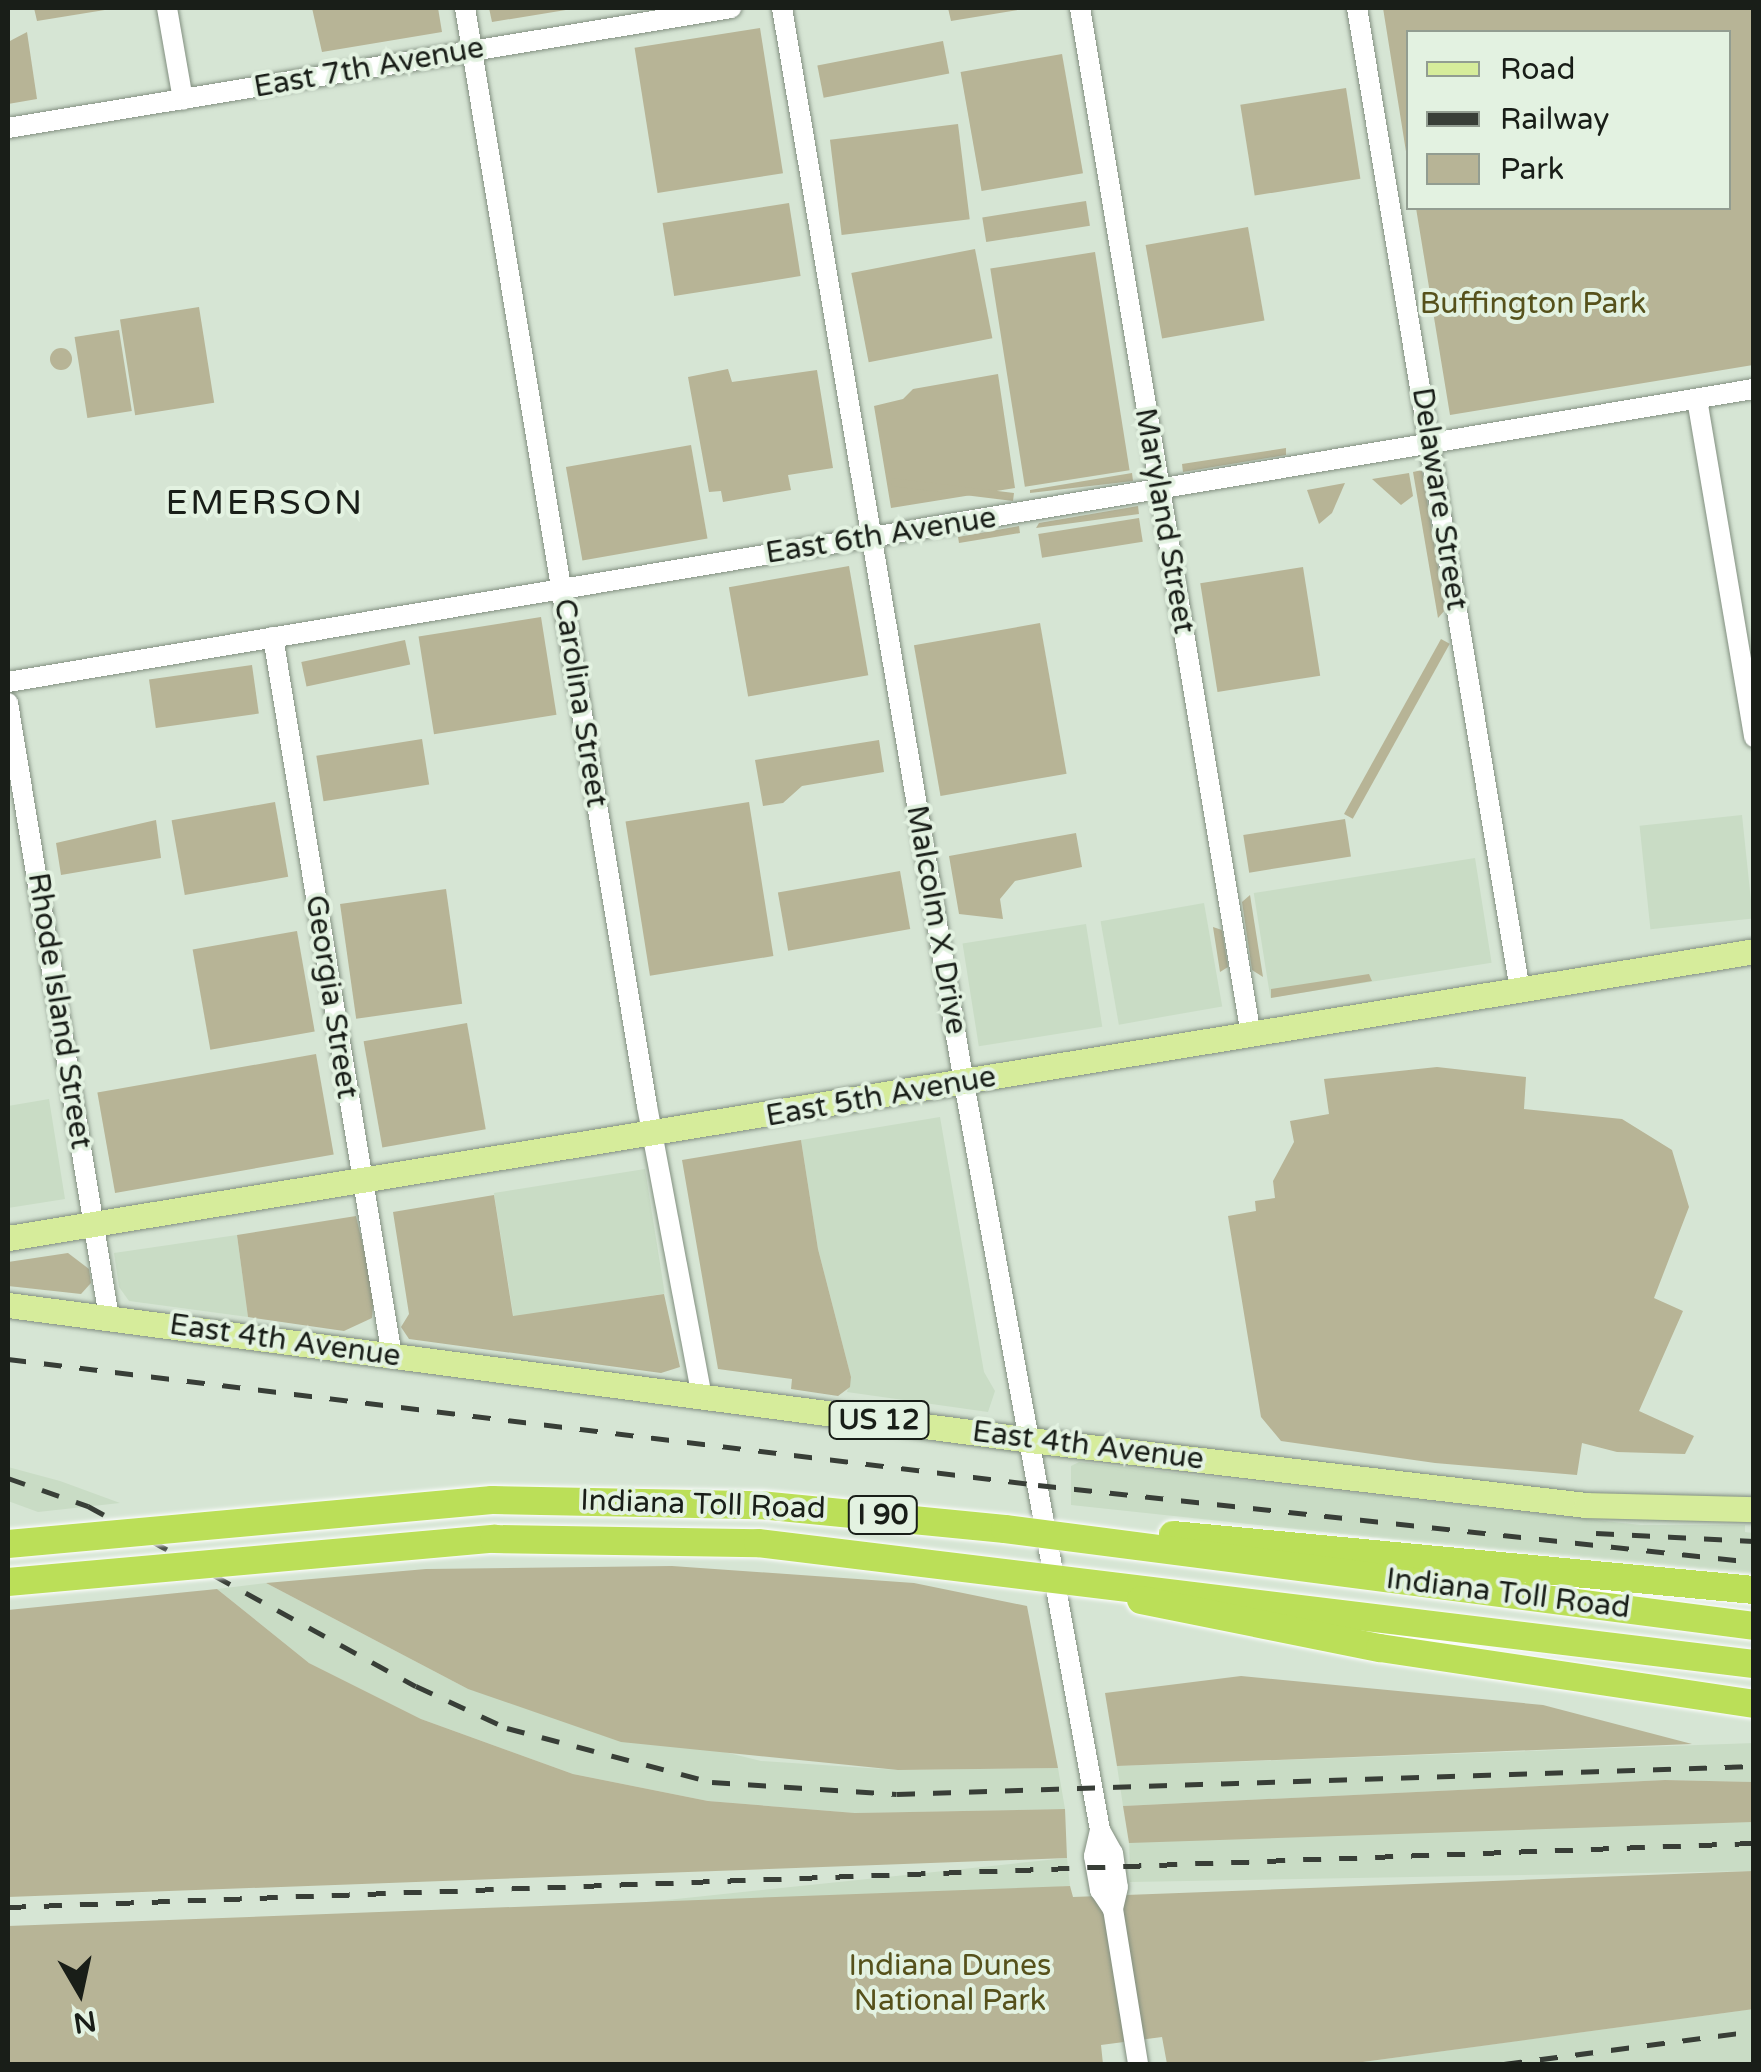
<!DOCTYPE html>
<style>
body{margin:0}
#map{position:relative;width:1761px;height:2072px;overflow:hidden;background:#d6e5d4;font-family:"Varela Round",sans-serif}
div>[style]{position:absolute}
.built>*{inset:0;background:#c9dcc5;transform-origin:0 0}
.green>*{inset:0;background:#b7b496;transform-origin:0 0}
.round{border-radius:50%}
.roads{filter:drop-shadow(0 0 2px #828f80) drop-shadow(0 0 2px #828f80)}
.minor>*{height:20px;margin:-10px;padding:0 10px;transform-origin:10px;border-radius:10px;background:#fff}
.major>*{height:25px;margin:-12.5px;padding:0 12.5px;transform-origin:12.5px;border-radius:12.5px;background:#d6ec9b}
.rail>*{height:5px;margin-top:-2.5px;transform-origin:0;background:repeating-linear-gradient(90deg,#383e37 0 18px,transparent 0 36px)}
.bridges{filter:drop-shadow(0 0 2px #fff) drop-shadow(0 0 2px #fff)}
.highway-bridge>*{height:28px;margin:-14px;padding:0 14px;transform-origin:14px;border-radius:14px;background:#bbdf58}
span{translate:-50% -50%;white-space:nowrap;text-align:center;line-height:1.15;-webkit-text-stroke:8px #e3f2e1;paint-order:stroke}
.shield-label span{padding:2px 8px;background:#e3f2e1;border:2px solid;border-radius:8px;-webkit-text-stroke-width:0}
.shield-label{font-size:28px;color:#191e18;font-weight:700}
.street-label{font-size:30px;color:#191e18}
.park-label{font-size:30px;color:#56511b}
.quarter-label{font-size:35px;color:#191e18;letter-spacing:2.5px}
.frame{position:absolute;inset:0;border:10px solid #191e18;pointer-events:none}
.legend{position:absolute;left:1406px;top:30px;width:325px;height:180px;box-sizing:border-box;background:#e3f2e1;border:2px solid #929d91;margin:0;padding:12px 18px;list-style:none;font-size:30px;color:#191e18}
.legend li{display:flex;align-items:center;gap:20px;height:50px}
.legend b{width:50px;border:2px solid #929d91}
.north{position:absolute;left:30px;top:1942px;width:100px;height:100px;-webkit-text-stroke:8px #e3f2e1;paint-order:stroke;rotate:171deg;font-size:28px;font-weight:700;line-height:40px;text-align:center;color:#191e18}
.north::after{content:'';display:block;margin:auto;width:35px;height:45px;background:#191e18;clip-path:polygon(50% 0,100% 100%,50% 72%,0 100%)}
</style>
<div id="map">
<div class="built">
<div style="left:1742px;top:815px;width:104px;height:103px;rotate:84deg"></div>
<div style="left:1475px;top:858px;width:106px;height:224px;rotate:81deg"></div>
<div style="left:1204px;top:903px;width:105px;height:105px;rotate:80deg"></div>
<div style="left:1086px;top:924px;width:104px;height:125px;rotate:81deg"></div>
<div style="clip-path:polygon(49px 1099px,65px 1199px,8px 1208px,8px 1106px)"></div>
<div style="clip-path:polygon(940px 1117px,984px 1372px,995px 1391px,988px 1412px,847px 1392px,851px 1377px,818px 1249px,801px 1140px)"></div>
<div style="left:645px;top:1169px;width:126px;height:153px;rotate:81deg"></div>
<div style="clip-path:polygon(237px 1235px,248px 1317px,129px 1301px,119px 1287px,114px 1253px)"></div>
<div style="clip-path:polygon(1079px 1462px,1641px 1525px,1745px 1525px,1745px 1532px,1753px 1533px,1753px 1578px,1071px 1505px,1071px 1466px)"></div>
<div style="clip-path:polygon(8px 1467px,60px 1481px,120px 1503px,38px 1512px,8px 1501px)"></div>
<div style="clip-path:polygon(266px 1583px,468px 1689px,761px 1761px,898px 1770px,1058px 1768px,1065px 1809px,855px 1813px,708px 1801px,573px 1774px,421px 1719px,309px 1663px,217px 1589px)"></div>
<div style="clip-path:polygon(1754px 1743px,1753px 1782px,1665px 1780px,1123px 1806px,1117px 1766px)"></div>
<div style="left:1753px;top:1822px;width:49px;height:624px;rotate:89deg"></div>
<div style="left:1067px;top:1858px;width:28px;height:1060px;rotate:84deg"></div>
<div style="clip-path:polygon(1753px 2009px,1753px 2064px,1348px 2064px)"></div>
</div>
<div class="green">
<div style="clip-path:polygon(34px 8px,117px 8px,37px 21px)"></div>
<div style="clip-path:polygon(312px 8px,438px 8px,442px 32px,322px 52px)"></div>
<div style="clip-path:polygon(489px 8px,578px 8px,492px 22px)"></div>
<div style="clip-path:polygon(948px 8px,1030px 8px,951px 21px)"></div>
<div style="clip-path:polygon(1383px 8px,1753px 8px,1753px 365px,1450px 415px,1416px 208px,1728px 208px,1728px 32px,1408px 32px,1408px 164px)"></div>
<div style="left:760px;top:28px;width:147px;height:127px;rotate:81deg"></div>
<div style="clip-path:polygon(27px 32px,37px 99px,8px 104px,8px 42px)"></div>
<div style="left:943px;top:41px;width:33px;height:128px;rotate:79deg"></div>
<div style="left:1062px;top:54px;width:121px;height:103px;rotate:80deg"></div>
<div style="left:1346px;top:88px;width:92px;height:107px;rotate:81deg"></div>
<div style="left:958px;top:124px;width:96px;height:129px;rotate:83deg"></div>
<div style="left:1086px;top:201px;width:25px;height:105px;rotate:81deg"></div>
<div style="left:789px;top:203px;width:74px;height:128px;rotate:81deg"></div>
<div style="left:1248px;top:227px;width:95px;height:104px;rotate:80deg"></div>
<div style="left:975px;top:249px;width:91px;height:126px;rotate:79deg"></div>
<div style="left:1095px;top:252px;width:221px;height:106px;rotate:81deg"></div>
<div style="left:199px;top:307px;width:97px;height:80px;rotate:81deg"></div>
<div style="left:119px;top:330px;width:82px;height:45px;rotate:81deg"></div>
<div class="round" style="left:50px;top:348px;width:22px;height:22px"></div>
<div style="clip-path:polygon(728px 369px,732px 382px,817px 370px,833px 468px,788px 475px,791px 490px,723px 502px,721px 491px,709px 492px,688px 377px)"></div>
<div style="clip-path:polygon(998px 374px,1015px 488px,891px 508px,874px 406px,903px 399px,913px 389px)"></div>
<div style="left:691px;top:445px;width:95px;height:127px;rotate:80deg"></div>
<div style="clip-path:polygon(1286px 448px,1286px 455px,1183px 472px,1182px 464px)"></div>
<div style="clip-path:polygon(1422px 470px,1445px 610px,1438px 618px,1413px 472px)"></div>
<div style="clip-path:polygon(1132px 473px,1133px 481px,1030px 493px,1030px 490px)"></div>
<div style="clip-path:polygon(1409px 473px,1413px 496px,1401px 505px,1372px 479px)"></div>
<div style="clip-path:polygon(1345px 483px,1332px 513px,1319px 524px,1307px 490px)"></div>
<div style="left:1014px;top:493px;width:8px;height:123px;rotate:97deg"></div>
<div style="clip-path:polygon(1138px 506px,1139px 514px,1036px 528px,1039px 523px)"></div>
<div style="left:1139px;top:518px;width:24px;height:102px;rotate:81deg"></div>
<div style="clip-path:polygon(1019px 526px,1020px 533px,959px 543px,958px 537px)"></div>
<div style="left:849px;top:566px;width:111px;height:122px;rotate:80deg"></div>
<div style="left:1303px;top:567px;width:110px;height:104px;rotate:81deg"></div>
<div style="left:541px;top:617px;width:99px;height:124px;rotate:81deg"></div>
<div style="left:1040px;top:623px;width:153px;height:128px;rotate:80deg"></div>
<div style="left:1441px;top:639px;width:10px;height:200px;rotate:29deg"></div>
<div style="left:405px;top:640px;width:25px;height:106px;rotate:78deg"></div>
<div style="left:252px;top:665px;width:49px;height:104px;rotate:82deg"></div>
<div style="left:422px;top:739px;width:46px;height:107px;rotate:81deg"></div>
<div style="clip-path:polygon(879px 740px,884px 772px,802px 786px,783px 803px,763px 806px,755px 760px)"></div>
<div style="left:275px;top:802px;width:76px;height:105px;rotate:80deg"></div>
<div style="left:749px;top:802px;width:156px;height:125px;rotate:81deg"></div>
<div style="left:1345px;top:819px;width:38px;height:103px;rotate:81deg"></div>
<div style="clip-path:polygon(156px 820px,161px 858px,61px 875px,56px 843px)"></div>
<div style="clip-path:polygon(1076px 833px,1082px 867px,1015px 881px,1000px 899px,1003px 919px,959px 914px,949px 856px)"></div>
<div style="left:900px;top:871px;width:59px;height:124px;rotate:80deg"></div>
<div style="left:446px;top:889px;width:116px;height:107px;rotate:82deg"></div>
<div style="clip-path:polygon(1250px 895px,1263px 977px,1252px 970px,1242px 902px)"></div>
<div style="clip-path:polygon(1213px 927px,1222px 930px,1228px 967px,1220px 972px)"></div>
<div style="left:297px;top:931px;width:102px;height:106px;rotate:80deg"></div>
<div style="clip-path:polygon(1369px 974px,1372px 981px,1271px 998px,1271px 989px)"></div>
<div style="left:467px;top:1023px;width:108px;height:105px;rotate:80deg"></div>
<div style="left:316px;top:1054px;width:102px;height:222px;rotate:80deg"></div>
<div style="clip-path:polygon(1437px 1067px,1526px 1077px,1524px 1109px,1622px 1119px,1672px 1150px,1689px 1207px,1654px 1298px,1683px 1311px,1639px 1411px,1694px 1436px,1685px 1454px,1617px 1452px,1582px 1443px,1577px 1475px,1435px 1463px,1281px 1441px,1261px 1417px,1228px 1216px,1256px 1211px,1255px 1201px,1275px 1198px,1273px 1181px,1294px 1142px,1290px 1121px,1329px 1114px,1324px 1079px)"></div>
<div style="clip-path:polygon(801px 1140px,818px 1249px,851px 1377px,850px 1387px,838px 1396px,791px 1389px,792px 1379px,718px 1369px,682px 1160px)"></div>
<div style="clip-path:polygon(494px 1195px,513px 1316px,664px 1294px,680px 1367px,661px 1373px,409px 1339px,401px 1327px,409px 1314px,393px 1212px)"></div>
<div style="clip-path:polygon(356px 1216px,374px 1292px,372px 1318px,344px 1331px,248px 1317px,237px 1235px)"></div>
<div style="clip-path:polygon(68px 1253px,89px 1269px,91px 1283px,81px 1294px,8px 1286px,8px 1262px)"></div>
<div style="clip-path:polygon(672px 1566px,914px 1583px,1027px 1606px,1058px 1768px,898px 1770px,621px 1742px,468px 1689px,266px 1583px,426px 1569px)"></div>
<div style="clip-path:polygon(217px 1589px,309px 1663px,421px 1719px,573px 1774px,708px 1801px,855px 1813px,1065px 1809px,1067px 1858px,8px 1897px,8px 1610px)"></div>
<div style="clip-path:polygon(1241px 1676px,1543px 1705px,1692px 1744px,1117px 1766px,1105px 1693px)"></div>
<div style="clip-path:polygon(1665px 1780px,1753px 1782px,1753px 1822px,1129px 1843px,1123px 1806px)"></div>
<div style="clip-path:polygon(1753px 1871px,1754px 2009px,1348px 2064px,1167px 2064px,1162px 2037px,1101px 2045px,1103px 2064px,8px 2064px,8px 1926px,1070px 1886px,1073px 1897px)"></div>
</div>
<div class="roads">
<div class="minor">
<div style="left:167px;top:8px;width:93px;rotate:80.1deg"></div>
<div style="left:465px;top:8px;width:1113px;rotate:80.59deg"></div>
<div style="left:647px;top:1106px;width:296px;rotate:79.3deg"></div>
<div style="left:782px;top:8px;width:1090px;rotate:80.39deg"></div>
<div style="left:964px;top:1083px;width:759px;rotate:79.68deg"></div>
<div style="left:1100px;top:1830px;width:26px;rotate:61deg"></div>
<div style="left:1113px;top:1853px;width:34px;rotate:82deg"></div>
<div style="left:1118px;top:1887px;width:23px;rotate:103deg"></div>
<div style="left:1113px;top:1909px;width:157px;rotate:80.8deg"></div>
<div style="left:1080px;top:8px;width:1041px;rotate:80.55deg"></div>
<div style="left:1357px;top:8px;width:995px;rotate:80.58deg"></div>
<div style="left:8px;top:128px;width:733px;rotate:-9.42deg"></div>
<div style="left:1697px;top:399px;width:343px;rotate:80.4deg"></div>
<div style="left:273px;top:637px;width:729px;rotate:80.6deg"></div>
<div style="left:8px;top:682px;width:1770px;rotate:-9.53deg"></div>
<div style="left:8px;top:703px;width:623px;rotate:80.67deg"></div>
<div style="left:1100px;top:1830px;width:27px;rotate:103deg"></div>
<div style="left:1094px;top:1856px;width:35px;rotate:80deg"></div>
<div style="left:1100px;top:1890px;width:23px;rotate:56deg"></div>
</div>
<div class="major">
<div style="left:8px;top:1238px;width:1769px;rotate:-9.33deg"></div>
<div style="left:8px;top:1305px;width:1031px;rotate:7.52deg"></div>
<div style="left:1030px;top:1440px;width:560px;rotate:6.67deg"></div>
<div style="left:1586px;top:1505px;width:168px;rotate:1.4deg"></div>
</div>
</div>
<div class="rail">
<div style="left:8px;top:1359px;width:1038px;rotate:6.97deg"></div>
<div style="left:1038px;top:1485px;width:720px;rotate:6.14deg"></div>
<div style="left:8px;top:1478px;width:85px;rotate:19.3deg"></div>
<div style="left:88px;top:1506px;width:374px;rotate:28.8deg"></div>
<div style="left:416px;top:1686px;width:100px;rotate:24.8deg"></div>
<div style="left:507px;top:1728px;width:212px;rotate:14.8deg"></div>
<div style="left:712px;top:1782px;width:185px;rotate:3.7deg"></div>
<div style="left:897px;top:1794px;width:857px;rotate:-1.87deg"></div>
<div style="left:1596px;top:1533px;width:158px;rotate:2.9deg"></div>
<div style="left:8px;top:1907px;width:1747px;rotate:-2.1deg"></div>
<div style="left:1504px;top:2064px;width:252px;rotate:-7.5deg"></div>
</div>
<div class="bridges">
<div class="highway-bridge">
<div style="left:1173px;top:1535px;width:584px;rotate:5.41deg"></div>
<div style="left:8px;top:1544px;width:486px;rotate:-5.2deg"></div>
<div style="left:492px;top:1500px;width:268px;rotate:1.1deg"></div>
<div style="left:760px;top:1505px;width:246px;rotate:5.6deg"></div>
<div style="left:1005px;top:1529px;width:755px;rotate:7.38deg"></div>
<div style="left:8px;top:1582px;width:488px;rotate:-5.1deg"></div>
<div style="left:494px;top:1539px;width:264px;rotate:0.9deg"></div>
<div style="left:758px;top:1543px;width:1003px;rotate:6.93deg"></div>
<div style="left:1141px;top:1600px;width:244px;rotate:11.4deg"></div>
<div style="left:1380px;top:1648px;width:378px;rotate:8.5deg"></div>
</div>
</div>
<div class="shield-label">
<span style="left:879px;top:1420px">US 12</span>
<span style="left:883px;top:1515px">I 90</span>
</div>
<div class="street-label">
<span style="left:369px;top:68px;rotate:-10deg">East 7th Avenue</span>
<span style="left:1439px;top:499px;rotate:81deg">Delaware Street</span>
<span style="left:1164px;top:521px;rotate:80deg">Maryland Street</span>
<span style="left:881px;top:536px;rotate:-9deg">East 6th Avenue</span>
<span style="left:580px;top:703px;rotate:81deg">Carolina Street</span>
<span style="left:936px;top:920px;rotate:80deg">Malcolm X Drive</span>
<span style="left:331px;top:997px;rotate:81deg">Georgia Street</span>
<span style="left:59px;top:1011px;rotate:81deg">Rhode Island Street</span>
<span style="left:881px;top:1097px;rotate:-10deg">East 5th Avenue</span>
<span style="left:285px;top:1341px;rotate:8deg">East 4th Avenue</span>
<span style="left:1088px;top:1446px;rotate:7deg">East 4th Avenue</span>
<span style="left:703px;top:1505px;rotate:2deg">Indiana Toll Road</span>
<span style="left:1508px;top:1594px;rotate:7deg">Indiana Toll Road</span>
</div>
<div class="park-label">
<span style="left:1533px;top:304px">Buffington Park</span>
<span style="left:950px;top:1983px">Indiana Dunes<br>National Park</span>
</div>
<div class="quarter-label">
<span style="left:265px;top:503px">EMERSON</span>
</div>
<div class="frame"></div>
<ul class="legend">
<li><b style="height:12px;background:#d6ec9b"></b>Road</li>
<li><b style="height:12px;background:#383e37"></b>Railway</li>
<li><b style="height:28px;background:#b7b496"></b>Park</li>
</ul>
<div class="north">N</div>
</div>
